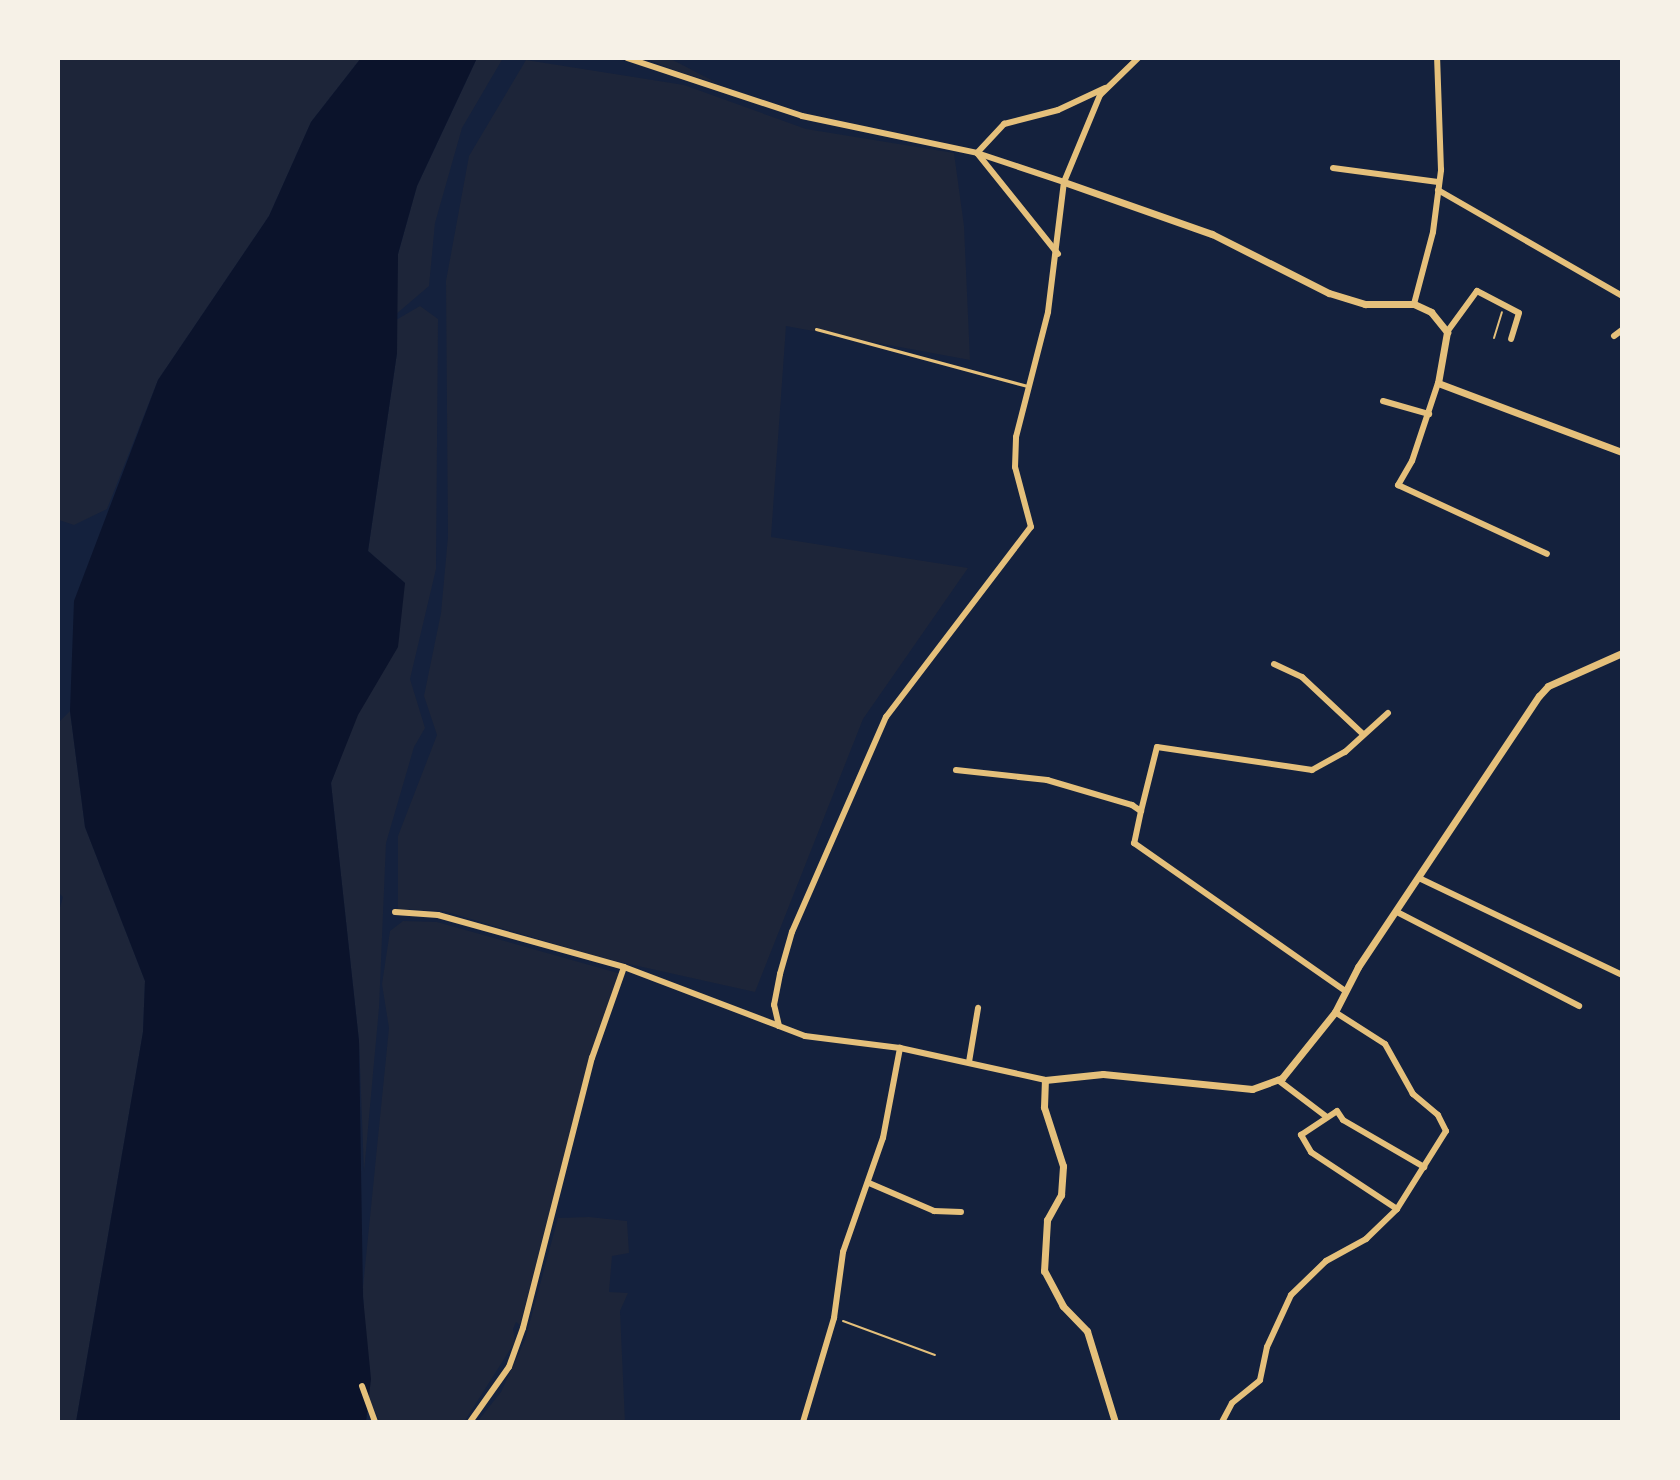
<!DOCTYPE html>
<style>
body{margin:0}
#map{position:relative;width:1680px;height:1480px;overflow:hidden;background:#14213d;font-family:Merriweather,serif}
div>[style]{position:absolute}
.green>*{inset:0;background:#1d2539}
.water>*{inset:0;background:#0b132b}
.path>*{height:2px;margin:-1px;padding:0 1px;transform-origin:1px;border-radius:1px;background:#e5c07b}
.service>*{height:3px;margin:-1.5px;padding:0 1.5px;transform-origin:1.5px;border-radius:1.5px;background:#e5c07b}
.minor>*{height:6px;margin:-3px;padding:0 3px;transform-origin:3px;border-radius:3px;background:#e5c07b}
.tertiary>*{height:7px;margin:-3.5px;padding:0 3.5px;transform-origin:3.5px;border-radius:3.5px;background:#e5c07b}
span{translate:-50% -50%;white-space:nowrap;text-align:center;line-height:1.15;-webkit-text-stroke:8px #f6f1e7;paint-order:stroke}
.frame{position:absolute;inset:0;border:60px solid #f6f1e7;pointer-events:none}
</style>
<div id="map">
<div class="green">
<div style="clip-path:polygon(58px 58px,361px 58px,311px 122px,269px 216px,158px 380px,107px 509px,74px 525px,59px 520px,58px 535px)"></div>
<div style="clip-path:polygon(477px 58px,503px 58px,462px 128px,435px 223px,429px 286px,395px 315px,398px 254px,417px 186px)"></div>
<div style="clip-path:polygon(644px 58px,669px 58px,719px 84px,677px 71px)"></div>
<div style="clip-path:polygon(526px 60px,684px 85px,806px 129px,954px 153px,964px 226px,970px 360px,786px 326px,771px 537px,968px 568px,863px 719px,755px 992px,602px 958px,444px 911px,398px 909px,398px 836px,437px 735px,424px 696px,441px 613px,448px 537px,446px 281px,469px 156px)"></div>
<div style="clip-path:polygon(420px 306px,438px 319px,436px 569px,410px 679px,425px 728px,414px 747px,386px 843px,379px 1008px,364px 1172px,359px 1041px,331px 783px,405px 583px,368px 551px,397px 353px,396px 320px)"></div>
<div style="clip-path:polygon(70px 711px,85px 827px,145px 981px,143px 1032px,76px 1422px,58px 1422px,58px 914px,63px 897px,58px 892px,58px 723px)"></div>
<div style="clip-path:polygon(403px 921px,437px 922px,625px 975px,591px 1053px,520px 1325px,516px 1322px,513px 1329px,515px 1342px,464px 1422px,380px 1422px,366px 1392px,363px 1287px,389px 1028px,382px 984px,390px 931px)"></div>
<div style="clip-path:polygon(589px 1217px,627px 1221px,629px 1253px,612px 1256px,609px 1292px,628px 1293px,620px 1311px,625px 1422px,477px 1422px,501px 1392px,525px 1340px,558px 1218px)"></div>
</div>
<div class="water">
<div style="clip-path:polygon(361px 58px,477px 58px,417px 186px,398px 254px,397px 353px,368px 551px,405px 583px,398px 647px,358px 715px,331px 783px,359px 1041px,363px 1297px,371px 1379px,366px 1422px,76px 1422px,143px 1032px,145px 981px,85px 827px,70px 711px,74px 601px,158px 380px,269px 216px,311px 122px)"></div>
</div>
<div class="path">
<div style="left:1494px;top:338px;width:27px;rotate:-73deg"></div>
<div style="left:843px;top:1321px;width:98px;rotate:20.3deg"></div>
</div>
<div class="service">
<div style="left:816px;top:329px;width:219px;rotate:15.1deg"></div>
</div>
<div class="minor">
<div style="left:627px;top:58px;width:184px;rotate:18.3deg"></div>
<div style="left:802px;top:116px;width:179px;rotate:11.9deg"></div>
<div style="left:977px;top:153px;width:92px;rotate:18.4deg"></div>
<div style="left:1333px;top:168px;width:106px;rotate:7.6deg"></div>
<div style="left:1438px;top:190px;width:212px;rotate:29.9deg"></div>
<div style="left:1058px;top:254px;width:129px;rotate:-128.7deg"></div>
<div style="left:977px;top:153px;width:40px;rotate:-47deg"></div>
<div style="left:1004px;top:124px;width:56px;rotate:-14.5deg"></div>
<div style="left:1058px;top:110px;width:52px;rotate:-25.1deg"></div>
<div style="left:1414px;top:304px;width:74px;rotate:-75.2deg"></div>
<div style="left:1433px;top:232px;width:63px;rotate:-82.6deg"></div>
<div style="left:1441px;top:170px;width:112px;rotate:-92deg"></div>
<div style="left:1447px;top:332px;width:51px;rotate:-53.8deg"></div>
<div style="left:1477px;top:291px;width:47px;rotate:27.6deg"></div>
<div style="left:1519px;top:313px;width:27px;rotate:107deg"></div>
<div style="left:1614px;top:336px;width:10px;rotate:-37deg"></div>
<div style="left:1438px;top:383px;width:82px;rotate:108.4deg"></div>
<div style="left:1412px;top:461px;width:28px;rotate:120deg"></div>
<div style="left:1398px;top:485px;width:164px;rotate:24.8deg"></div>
<div style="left:1383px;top:401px;width:48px;rotate:15.8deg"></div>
<div style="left:1274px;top:664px;width:31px;rotate:25deg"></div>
<div style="left:1302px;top:677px;width:83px;rotate:43.1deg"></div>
<div style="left:956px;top:770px;width:92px;rotate:6.3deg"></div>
<div style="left:1047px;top:780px;width:89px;rotate:16.4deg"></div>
<div style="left:1132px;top:805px;width:11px;rotate:34deg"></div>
<div style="left:1141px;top:811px;width:33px;rotate:102deg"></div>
<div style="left:1134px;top:843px;width:256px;rotate:35deg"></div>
<div style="left:1141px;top:811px;width:66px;rotate:-76deg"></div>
<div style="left:1157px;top:747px;width:157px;rotate:8.4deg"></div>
<div style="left:1312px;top:770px;width:38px;rotate:-29deg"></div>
<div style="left:1345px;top:752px;width:58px;rotate:-42.2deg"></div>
<div style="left:1421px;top:879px;width:223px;rotate:25.5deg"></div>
<div style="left:395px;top:912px;width:43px;rotate:4deg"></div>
<div style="left:438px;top:915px;width:193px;rotate:15.6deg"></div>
<div style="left:624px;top:967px;width:166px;rotate:20.8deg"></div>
<div style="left:1397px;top:912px;width:205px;rotate:27.3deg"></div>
<div style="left:900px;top:1048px;width:148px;rotate:12.4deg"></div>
<div style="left:969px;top:1062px;width:55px;rotate:-80.5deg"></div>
<div style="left:1278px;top:1080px;width:61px;rotate:37.1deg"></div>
<div style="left:869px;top:1183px;width:71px;rotate:23.3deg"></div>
<div style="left:934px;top:1211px;width:27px;rotate:2deg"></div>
<div style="left:1397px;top:1209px;width:103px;rotate:-146.5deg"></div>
<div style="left:1311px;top:1152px;width:20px;rotate:-120deg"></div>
<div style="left:1301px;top:1135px;width:43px;rotate:-33.7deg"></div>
<div style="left:1337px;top:1111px;width:11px;rotate:56deg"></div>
<div style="left:1343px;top:1120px;width:94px;rotate:30.1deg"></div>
<div style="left:362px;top:1386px;width:38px;rotate:70deg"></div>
<div style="left:470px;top:1422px;width:67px;rotate:-54.7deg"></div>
<div style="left:509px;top:1367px;width:41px;rotate:-70.3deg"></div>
<div style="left:523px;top:1328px;width:279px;rotate:-75.7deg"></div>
<div style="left:592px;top:1058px;width:96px;rotate:-70.6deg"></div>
<div style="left:803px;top:1422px;width:109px;rotate:-73.4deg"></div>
<div style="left:834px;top:1318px;width:67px;rotate:-82.2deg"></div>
<div style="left:843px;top:1252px;width:121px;rotate:-70.7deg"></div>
<div style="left:883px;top:1138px;width:92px;rotate:-79.3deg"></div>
<div style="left:900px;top:1048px;width:96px;rotate:-172.8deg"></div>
<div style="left:805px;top:1036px;width:28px;rotate:-159deg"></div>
<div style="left:779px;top:1026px;width:22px;rotate:-103deg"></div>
<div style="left:774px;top:1005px;width:32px;rotate:-79deg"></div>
<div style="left:780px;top:974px;width:44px;rotate:-74.1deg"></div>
<div style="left:792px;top:932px;width:235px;rotate:-66.4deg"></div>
<div style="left:886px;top:717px;width:239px;rotate:-52.7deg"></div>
<div style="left:1031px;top:527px;width:62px;rotate:-104.9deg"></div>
<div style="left:1015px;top:467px;width:30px;rotate:-88deg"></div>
<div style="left:1016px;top:437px;width:129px;rotate:-75.6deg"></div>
<div style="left:1048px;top:312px;width:131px;rotate:-83deg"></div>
<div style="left:1064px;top:182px;width:94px;rotate:-67.5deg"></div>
<div style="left:1100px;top:95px;width:53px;rotate:-44.2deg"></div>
<div style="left:1222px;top:1422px;width:21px;rotate:-62deg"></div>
<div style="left:1232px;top:1403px;width:36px;rotate:-39deg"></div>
<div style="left:1260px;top:1380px;width:34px;rotate:-78deg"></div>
<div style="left:1267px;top:1347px;width:57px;rotate:-65.2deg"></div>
<div style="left:1291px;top:1295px;width:49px;rotate:-44.2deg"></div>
<div style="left:1326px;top:1261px;width:46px;rotate:-28.8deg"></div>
<div style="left:1366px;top:1239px;width:43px;rotate:-44.1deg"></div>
<div style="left:1397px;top:1209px;width:92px;rotate:-57.9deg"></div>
<div style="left:1446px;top:1131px;width:18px;rotate:-117deg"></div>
<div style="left:1438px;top:1115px;width:33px;rotate:-140deg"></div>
<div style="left:1413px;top:1094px;width:57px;rotate:-119.2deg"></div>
<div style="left:1385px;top:1044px;width:59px;rotate:-147.4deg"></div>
</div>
<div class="tertiary">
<div style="left:1064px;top:182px;width:157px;rotate:19.4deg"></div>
<div style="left:1212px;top:234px;width:131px;rotate:26.8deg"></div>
<div style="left:1329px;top:293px;width:38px;rotate:17deg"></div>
<div style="left:1365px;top:304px;width:49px"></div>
<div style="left:1414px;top:304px;width:19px;rotate:25deg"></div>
<div style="left:1431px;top:312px;width:26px;rotate:51deg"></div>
<div style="left:1447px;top:332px;width:52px;rotate:100deg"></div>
<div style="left:1438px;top:383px;width:197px;rotate:20.6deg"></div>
<div style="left:1115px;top:1422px;width:95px;rotate:-107.1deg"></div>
<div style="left:1087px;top:1331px;width:35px;rotate:-134deg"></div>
<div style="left:1063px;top:1306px;width:40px;rotate:-118deg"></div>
<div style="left:1044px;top:1271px;width:51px;rotate:-86.6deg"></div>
<div style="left:1047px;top:1220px;width:29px;rotate:-61deg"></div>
<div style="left:1061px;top:1195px;width:29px;rotate:-86deg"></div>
<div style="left:1063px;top:1166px;width:62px;rotate:-107.9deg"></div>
<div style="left:1044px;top:1107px;width:27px;rotate:-88deg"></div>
<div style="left:1045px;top:1080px;width:58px;rotate:-5.9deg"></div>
<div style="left:1103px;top:1074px;width:150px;rotate:5.7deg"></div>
<div style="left:1252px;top:1089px;width:32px;rotate:-20deg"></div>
<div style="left:1282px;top:1078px;width:85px;rotate:-51.2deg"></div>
<div style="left:1335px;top:1012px;width:51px;rotate:-62.9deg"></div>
<div style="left:1358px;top:967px;width:326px;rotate:-56.3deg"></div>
<div style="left:1539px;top:696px;width:13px;rotate:-48deg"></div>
<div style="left:1548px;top:686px;width:81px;rotate:-24deg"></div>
</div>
<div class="frame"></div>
</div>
